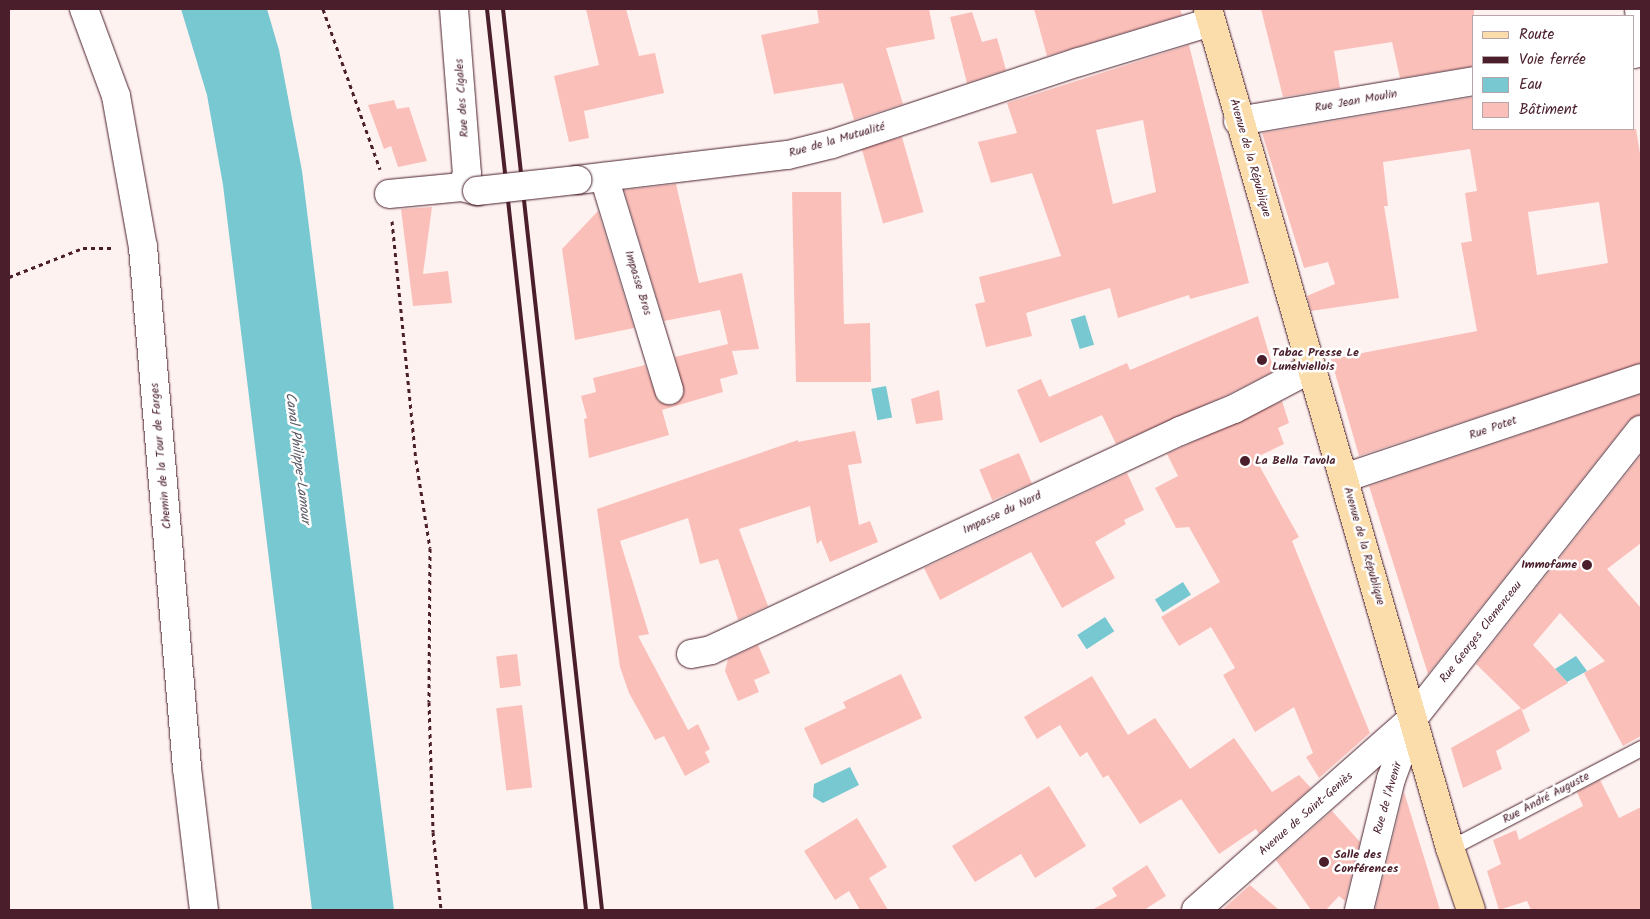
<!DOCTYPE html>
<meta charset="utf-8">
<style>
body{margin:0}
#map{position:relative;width:1650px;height:919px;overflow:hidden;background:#fef2f1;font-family:Kalam,sans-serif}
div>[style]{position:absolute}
.water>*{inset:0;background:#77c8d1;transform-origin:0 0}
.building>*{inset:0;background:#fbbfb9;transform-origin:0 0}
.path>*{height:3px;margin-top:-1.5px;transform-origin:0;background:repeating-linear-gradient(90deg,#4a1f2b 0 4px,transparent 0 8px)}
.roads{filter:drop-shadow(0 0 1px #4a1f2b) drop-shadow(0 0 1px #4a1f2b)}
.lane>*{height:15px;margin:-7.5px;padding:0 7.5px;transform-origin:7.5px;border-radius:7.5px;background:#fff}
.street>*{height:28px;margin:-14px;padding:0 14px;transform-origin:14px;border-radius:14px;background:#fff}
.secondary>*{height:28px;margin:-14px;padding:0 14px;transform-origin:14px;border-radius:14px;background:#fff}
.primary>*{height:28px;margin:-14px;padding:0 14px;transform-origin:14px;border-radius:14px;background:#faddab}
.rail>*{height:4px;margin:-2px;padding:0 2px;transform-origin:2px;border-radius:2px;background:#4a1f2b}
.bridges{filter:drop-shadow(0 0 1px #4a1f2b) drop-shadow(0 0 1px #4a1f2b)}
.street-bridge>*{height:28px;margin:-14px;padding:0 14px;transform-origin:14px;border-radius:14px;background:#fff}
.dots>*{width:14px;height:14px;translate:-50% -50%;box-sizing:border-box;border:2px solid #fff;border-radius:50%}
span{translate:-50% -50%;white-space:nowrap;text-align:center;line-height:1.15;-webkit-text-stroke:5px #fff;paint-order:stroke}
.street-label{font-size:12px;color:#4a1f2b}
.poi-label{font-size:12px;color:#4a1f2b;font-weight:700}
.left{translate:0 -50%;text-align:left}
.right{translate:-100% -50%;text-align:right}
.water-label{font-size:14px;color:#5a5a65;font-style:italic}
.frame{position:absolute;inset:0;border:10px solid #4a1f2b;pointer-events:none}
.legend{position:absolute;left:1472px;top:15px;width:162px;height:115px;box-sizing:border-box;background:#fff;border:1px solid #b7a5aa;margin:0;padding:6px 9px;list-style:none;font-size:15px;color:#4a1f2b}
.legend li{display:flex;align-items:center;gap:10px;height:25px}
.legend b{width:25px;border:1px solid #b7a5aa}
</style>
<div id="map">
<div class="water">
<div style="clip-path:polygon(181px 9px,267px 9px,279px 50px,302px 171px,394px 910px,312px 910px,223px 185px,207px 95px)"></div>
<div style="left:1085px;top:315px;width:31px;height:15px;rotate:73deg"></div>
<div style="left:886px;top:386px;width:32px;height:15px;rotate:79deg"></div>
<div style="left:1183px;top:582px;width:15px;height:33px;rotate:58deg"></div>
<div style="left:1105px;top:617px;width:17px;height:33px;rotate:57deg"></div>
<div style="clip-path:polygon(1576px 656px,1587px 671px,1567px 682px,1555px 669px)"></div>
<div style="clip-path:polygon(850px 767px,859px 785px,823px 803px,813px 797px,814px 784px)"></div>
</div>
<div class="building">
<div style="clip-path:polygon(586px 9px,626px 9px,639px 56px,655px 53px,664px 93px,584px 111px,589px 138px,569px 142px,554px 76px,599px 65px)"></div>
<div style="clip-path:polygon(817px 9px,929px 9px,935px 39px,886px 48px,903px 104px,854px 120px,843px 83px,774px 94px,761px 35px,819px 23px)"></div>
<div style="clip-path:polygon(1034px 9px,1180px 9px,1182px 15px,1047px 56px)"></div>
<div style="clip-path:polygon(1261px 9px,1474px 9px,1474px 66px,1400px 78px,1392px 42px,1334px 51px,1340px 88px,1283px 97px)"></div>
<div style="clip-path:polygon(972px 12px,982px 42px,997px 38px,1006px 70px,967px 83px,950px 17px)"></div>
<div style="clip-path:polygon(evenodd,1189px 45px,1249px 283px,1190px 299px,1189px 295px,1118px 318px,1110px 288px,1026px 313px,1032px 336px,986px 347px,975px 304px,985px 302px,979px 277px,1061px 256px,1032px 173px,991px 183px,978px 142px,1017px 133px,1007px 103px,1189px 45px,1143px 120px,1156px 192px,1113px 204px,1096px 130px,1143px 120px)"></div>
<div style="clip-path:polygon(evenodd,1474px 97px,1474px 129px,1636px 129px,1641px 160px,1641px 363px,1359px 456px,1331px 359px,1477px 331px,1461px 243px,1472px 241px,1465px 193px,1477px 191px,1470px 149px,1383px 162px,1388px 206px,1384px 206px,1399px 298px,1311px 311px,1307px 296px,1335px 284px,1328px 262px,1304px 268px,1262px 133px,1474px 97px,1599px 202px,1608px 263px,1537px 275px,1528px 212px,1599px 202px)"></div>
<div style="clip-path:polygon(394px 100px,397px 109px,409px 107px,427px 161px,398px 167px,391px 146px,384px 149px,368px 105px)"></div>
<div style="left:902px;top:137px;width:78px;height:42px;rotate:74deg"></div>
<div style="clip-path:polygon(676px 184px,699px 283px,742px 273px,759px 349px,732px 351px,738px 374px,720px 379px,723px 392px,662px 410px,669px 435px,589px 458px,584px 419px,587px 418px,581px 396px,596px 392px,593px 378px,645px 365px,658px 401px,673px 405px,684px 393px,675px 357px,728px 344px,720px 310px,664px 321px,624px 190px)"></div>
<div style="clip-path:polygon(792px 192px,841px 192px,844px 324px,870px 323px,871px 382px,796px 382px)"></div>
<div style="clip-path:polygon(432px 207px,423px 274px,448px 271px,452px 303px,413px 306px,401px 209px)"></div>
<div style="clip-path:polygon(598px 211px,634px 328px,575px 340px,562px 249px)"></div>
<div style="clip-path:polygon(1258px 316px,1274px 371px,1227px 395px,1116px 444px,1102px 415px,1040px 443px,1017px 390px,1041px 379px,1049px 397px,1127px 363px,1130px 370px)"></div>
<div style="clip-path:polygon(939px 390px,943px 420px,916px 424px,911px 399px)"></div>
<div style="clip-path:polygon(1641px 394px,1641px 415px,1629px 420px,1428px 674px,1369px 486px)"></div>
<div style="clip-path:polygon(1282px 401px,1289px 423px,1278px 428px,1284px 444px,1255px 458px,1299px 537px,1292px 541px,1370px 733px,1319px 778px,1306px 757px,1313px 753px,1294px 707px,1255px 732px,1223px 675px,1235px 668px,1211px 627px,1179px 646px,1161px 617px,1220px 582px,1189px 527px,1176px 528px,1155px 488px,1178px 476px,1167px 454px)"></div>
<div style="clip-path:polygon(855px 431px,862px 463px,848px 465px,859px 525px,870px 521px,878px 542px,830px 562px,821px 540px,817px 544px,810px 506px,739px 529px,768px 606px,738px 620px,718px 559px,700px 564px,688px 518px,620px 541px,649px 634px,638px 636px,688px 730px,698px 724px,710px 749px,705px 752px,710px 762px,685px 776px,664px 736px,655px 740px,629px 693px,620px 667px,597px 509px,798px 440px,798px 442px)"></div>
<div style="left:1019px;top:453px;width:33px;height:43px;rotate:67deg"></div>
<div style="clip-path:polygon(1641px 455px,1641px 543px,1607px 569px,1641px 608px,1641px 736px,1623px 746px,1584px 673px,1605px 661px,1560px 613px,1533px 645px,1568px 683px,1523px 710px,1476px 664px)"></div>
<div style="clip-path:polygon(1127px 473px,1144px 510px,1124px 520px,1126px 524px,1095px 542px,1115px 578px,1062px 608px,1031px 552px,940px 600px,924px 568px)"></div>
<div style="clip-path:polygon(758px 645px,770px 673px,754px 680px,759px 692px,738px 701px,725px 671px,728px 659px)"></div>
<div style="left:517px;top:654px;width:32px;height:21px;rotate:83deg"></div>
<div style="clip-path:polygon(901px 674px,922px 718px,821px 765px,804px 728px,846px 708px,843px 702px)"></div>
<div style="clip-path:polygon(1092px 676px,1128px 735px,1155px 718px,1190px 769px,1234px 738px,1272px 792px,1299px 775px,1311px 788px,1259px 834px,1256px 829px,1219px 854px,1181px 799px,1140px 824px,1108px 775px,1103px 778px,1087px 752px,1080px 757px,1060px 725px,1037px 739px,1024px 717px)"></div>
<div style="left:522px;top:705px;width:83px;height:26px;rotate:83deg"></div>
<div style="clip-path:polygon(1521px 708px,1530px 731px,1496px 751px,1502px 769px,1463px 788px,1451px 748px)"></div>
<div style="clip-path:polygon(1600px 780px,1619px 818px,1641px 807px,1641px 910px,1531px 910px,1527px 901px,1499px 910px,1487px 871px,1501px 864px,1493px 840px,1516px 830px,1519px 840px,1583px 806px,1577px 792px)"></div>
<div style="clip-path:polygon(1049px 786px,1086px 846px,1035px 878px,1021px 854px,975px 882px,952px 846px)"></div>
<div style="clip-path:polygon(1404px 792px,1427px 867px,1440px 910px,1375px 910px)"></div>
<div style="clip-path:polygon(1332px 811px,1360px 842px,1345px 901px,1339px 896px,1326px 910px,1311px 910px,1276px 860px)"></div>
<div style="clip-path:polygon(857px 818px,887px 867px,869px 878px,888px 910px,860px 910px,849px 891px,835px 900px,804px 851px)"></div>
<div style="clip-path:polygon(1147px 865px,1166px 896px,1144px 910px,1092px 910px,1117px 896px,1112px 888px)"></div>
<div style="clip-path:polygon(1250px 885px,1279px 910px,1222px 910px)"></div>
</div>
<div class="path">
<div style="left:323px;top:9px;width:170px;rotate:70.4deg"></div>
<div style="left:392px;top:221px;width:240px;rotate:84.3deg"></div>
<div style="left:416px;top:460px;width:89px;rotate:81deg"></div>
<div style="left:430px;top:548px;width:154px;rotate:90.4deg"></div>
<div style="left:429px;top:702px;width:130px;rotate:88.2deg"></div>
<div style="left:433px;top:832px;width:78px;rotate:84.1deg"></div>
<div style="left:9px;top:277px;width:79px;rotate:-21.4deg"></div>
<div style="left:83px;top:248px;width:32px"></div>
</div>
<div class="roads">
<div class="lane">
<div style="left:1450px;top:848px;width:216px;rotate:-27.6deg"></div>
</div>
<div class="street">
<div style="left:84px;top:9px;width:93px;rotate:69.8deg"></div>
<div style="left:116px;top:96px;width:153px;rotate:79.9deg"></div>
<div style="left:143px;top:247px;width:523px;rotate:85.17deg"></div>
<div style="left:187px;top:768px;width:143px;rotate:83.2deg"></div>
<div style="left:454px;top:9px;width:166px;rotate:85.5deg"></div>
<div style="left:467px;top:174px;width:14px;rotate:111deg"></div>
<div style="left:1639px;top:9px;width:19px;rotate:84deg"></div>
<div style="left:1634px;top:54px;width:7px;rotate:-16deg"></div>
<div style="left:1238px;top:121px;width:239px;rotate:-9.6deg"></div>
<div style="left:604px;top:177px;width:223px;rotate:73deg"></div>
<div style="left:577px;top:180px;width:212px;rotate:-6.8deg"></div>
<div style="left:788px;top:155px;width:45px;rotate:-14deg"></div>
<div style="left:832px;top:144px;width:260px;rotate:-18.4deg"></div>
<div style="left:1079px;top:62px;width:138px;rotate:-16.9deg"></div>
<div style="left:389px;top:194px;width:73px;rotate:-5.5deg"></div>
<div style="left:462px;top:187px;width:16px;rotate:15deg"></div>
<div style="left:1344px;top:478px;width:313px;rotate:-18.6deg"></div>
<div style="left:691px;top:654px;width:20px;rotate:-11deg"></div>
<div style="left:711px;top:650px;width:518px;rotate:-25.03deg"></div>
<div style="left:1180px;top:431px;width:58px;rotate:-22.2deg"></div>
<div style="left:1234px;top:409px;width:88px;rotate:-27.7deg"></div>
<div style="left:1359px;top:910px;width:135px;rotate:-76.3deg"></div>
<div style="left:1391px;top:779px;width:66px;rotate:-69.6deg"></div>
</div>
<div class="secondary">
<div style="left:1196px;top:910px;width:291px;rotate:-41.5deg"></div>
<div style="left:1414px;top:717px;width:366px;rotate:-51.7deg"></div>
</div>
<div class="primary">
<div style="left:1208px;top:9px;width:873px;rotate:73.91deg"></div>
<div style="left:1450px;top:848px;width:65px;rotate:71.3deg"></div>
</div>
</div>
<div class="rail">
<div style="left:487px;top:9px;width:906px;rotate:83.73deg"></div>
<div style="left:503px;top:9px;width:906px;rotate:83.73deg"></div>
</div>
<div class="bridges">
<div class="street-bridge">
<div style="left:477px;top:191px;width:101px;rotate:-6.3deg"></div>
</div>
</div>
<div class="dots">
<div style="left:1262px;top:360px;background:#4a1f2b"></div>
<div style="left:1245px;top:461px;background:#4a1f2b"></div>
<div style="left:1587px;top:565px;background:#4a1f2b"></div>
<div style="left:1324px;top:862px;background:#4a1f2b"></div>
</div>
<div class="street-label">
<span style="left:462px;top:98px;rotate:-94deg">Rue des Cigales</span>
<span style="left:1356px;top:101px;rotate:-10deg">Rue Jean Moulin</span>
<span style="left:837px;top:140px;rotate:-16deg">Rue de la Mutualité</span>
<span style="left:1250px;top:158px;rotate:74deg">Avenue de la République</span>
<span style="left:638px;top:283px;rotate:73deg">Impasse Bros</span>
<span style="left:1493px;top:428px;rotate:-19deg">Rue Potet</span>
<span style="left:161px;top:456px;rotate:-95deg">Chemin de la Tour de Farges</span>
<span style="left:1002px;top:513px;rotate:-25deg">Impasse du Nord</span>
<span style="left:1364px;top:546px;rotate:74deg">Avenue de la République</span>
<span style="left:1481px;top:632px;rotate:-52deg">Rue Georges Clemenceau</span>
<span style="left:1388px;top:798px;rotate:-74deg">Rue de l'Avenir</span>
<span style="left:1546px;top:798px;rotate:-28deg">Rue André Auguste</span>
<span style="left:1306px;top:814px;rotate:-41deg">Avenue de Saint-Geniès</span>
</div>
<div class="poi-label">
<span class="left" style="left:1272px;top:360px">Tabac Presse Le<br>Lunelviellois</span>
<span class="left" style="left:1255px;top:461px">La Bella Tavola</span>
<span class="right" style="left:1577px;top:565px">Immofame</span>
<span class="left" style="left:1334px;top:862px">Salle des<br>Conférences</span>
</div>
<div class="water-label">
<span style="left:298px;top:458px;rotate:83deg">Canal Philippe-Lamour</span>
</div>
<div class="frame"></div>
<ul class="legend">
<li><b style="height:6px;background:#faddab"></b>Route</li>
<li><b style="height:6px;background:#4a1f2b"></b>Voie ferrée</li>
<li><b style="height:14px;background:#77c8d1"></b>Eau</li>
<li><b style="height:14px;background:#fbbfb9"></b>Bâtiment</li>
</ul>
</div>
